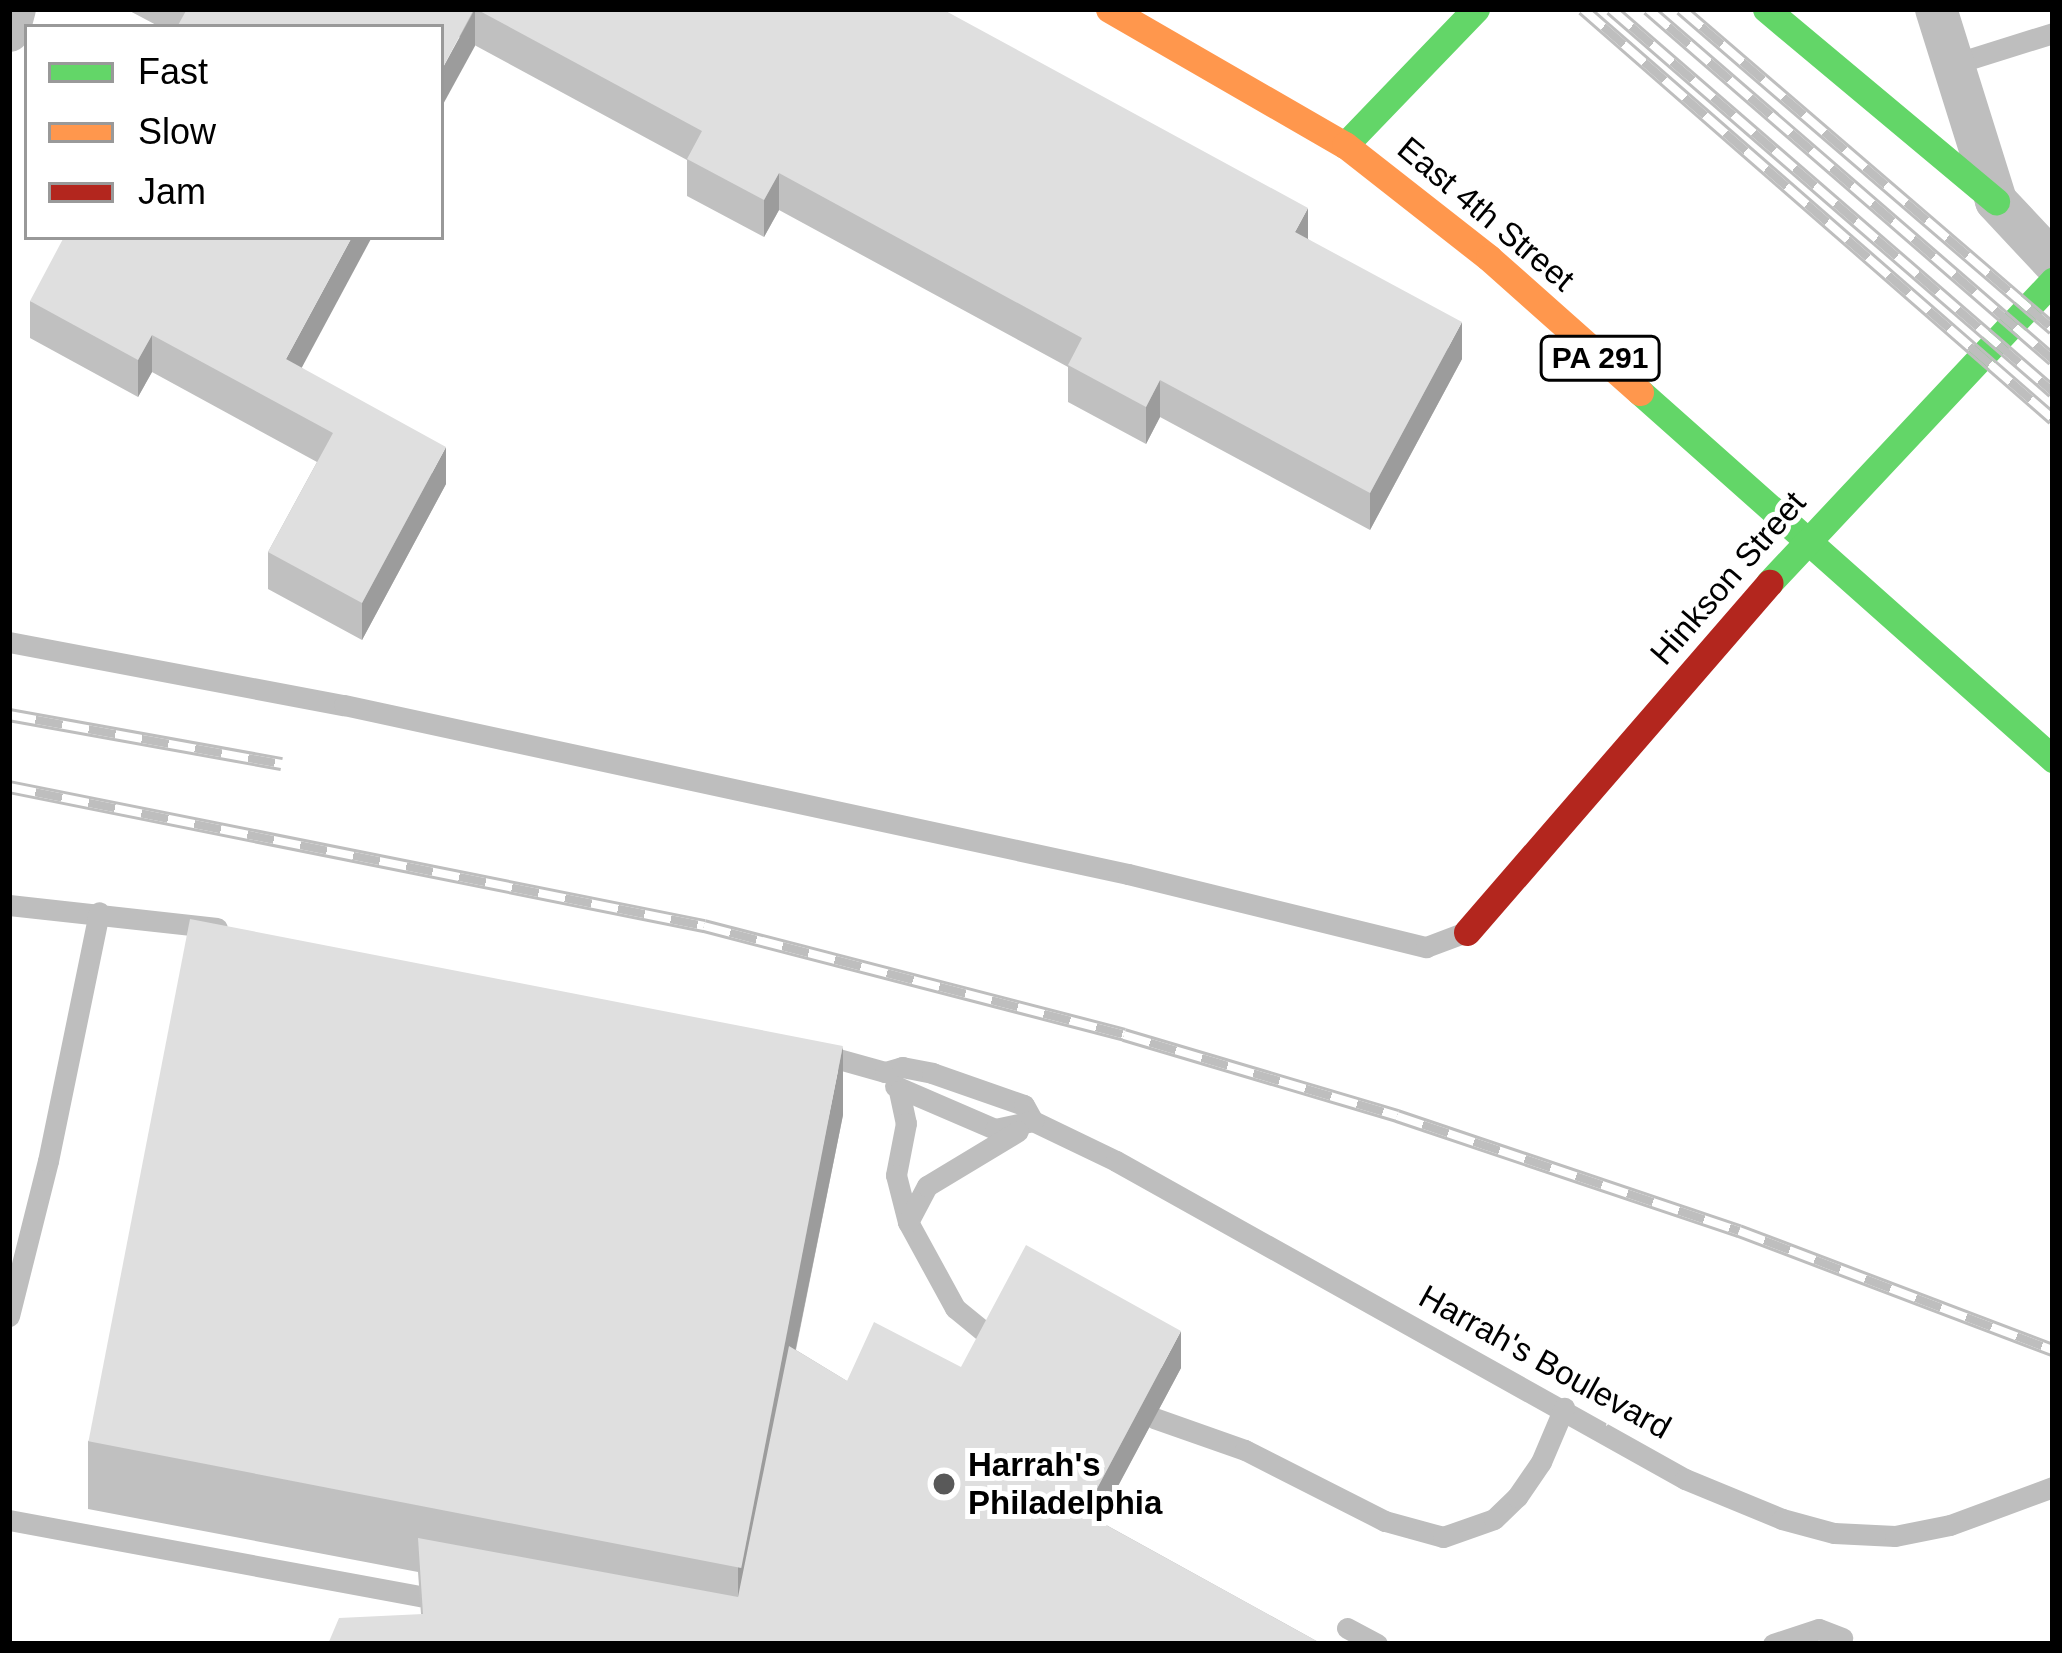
<!DOCTYPE html>
<style>
body{margin:0}
#map{position:relative;width:2062px;height:1653px;overflow:hidden;background:#fff;font-family:Arial,sans-serif}
div>[style]{position:absolute}
.lane>*{height:21px;margin:-10.5px;padding:0 10.5px;transform-origin:10.5px;border-radius:10.5px;background:#bebebe}
.street>*{height:42px;margin:-21px;padding:0 21px;transform-origin:21px;border-radius:21px;background:#bebebe}
.fast>*{height:27px;margin:-13.5px;padding:0 13.5px;transform-origin:13.5px;border-radius:13.5px;background:#63d668}
.slow>*{height:27px;margin:-13.5px;padding:0 13.5px;transform-origin:13.5px;border-radius:13.5px;background:#ff974d}
.jam>*{height:27px;margin:-13.5px;padding:0 13.5px;transform-origin:13.5px;border-radius:13.5px;background:#b3261e}
.rail>*{height:14px;margin-top:-7px;transform-origin:0;background:repeating-linear-gradient(90deg,#fff 0 27px,#bebebe 0 54px);box-sizing:border-box;border-block:3px solid #bebebe}
.wall>*{inset:0;background:#c0c0c0}
.shaded-wall>*{inset:0;background:#9c9c9c}
.building>*{inset:0;background:#dfdfdf;transform-origin:0 0}
.dots>*{width:33px;height:33px;translate:-50% -50%;box-sizing:border-box;border:6px solid #fff;border-radius:50%}
span{translate:-50% -50%;white-space:nowrap;text-align:center;line-height:1.15;-webkit-text-stroke:10px #fff;paint-order:stroke}
.shield-label span{padding:3px 9px;background:#fff;border:3px solid;border-radius:9px;-webkit-text-stroke-width:0}
.shield-label{font-size:30px;color:#000;font-weight:700}
.street-label{font-size:33px;color:#000}
.poi-label{font-size:33px;color:#000;font-weight:700}
.left{translate:0 -50%;text-align:left}
.frame{position:absolute;inset:0;border:12px solid #000;pointer-events:none}
.legend{position:absolute;left:24px;top:24px;width:420px;height:216px;box-sizing:border-box;background:#fff;border:3px solid #999;margin:0;padding:15px 21px;list-style:none;font-size:36px;color:#000}
.legend li{display:flex;align-items:center;gap:24px;height:60px}
.legend b{width:60px;border:3px solid #999}
</style>
<div id="map">
<div class="lane">
<div style="left:1954px;top:64px;width:104px;rotate:-17.4deg"></div>
<div style="left:9px;top:642px;width:341px;rotate:10.7deg"></div>
<div style="left:344px;top:705px;width:802px;rotate:12.16deg"></div>
<div style="left:1128px;top:874px;width:307px;rotate:13.8deg"></div>
<div style="left:1426px;top:947px;width:43px;rotate:-20.6deg"></div>
<div style="left:9px;top:905px;width:209px;rotate:6.3deg"></div>
<div style="left:817px;top:1053px;width:71px;rotate:15.6deg"></div>
<div style="left:885px;top:1072px;width:18px;rotate:-16deg"></div>
<div style="left:902px;top:1067px;width:31px;rotate:11deg"></div>
<div style="left:932px;top:1073px;width:97px;rotate:19.2deg"></div>
<div style="left:1024px;top:1105px;width:18px;rotate:61deg"></div>
<div style="left:1033px;top:1121px;width:92px;rotate:25.7deg"></div>
<div style="left:1116px;top:1161px;width:652px;rotate:29.2deg"></div>
<div style="left:1685px;top:1479px;width:105px;rotate:22.4deg"></div>
<div style="left:1782px;top:1519px;width:54px;rotate:15.1deg"></div>
<div style="left:1834px;top:1533px;width:61px;rotate:2.8deg"></div>
<div style="left:1895px;top:1536px;width:56px;rotate:-11.3deg"></div>
<div style="left:1950px;top:1525px;width:110px;rotate:-20.3deg"></div>
<div style="left:895px;top:1086px;width:109px;rotate:23.3deg"></div>
<div style="left:995px;top:1129px;width:39px;rotate:-12deg"></div>
<div style="left:899px;top:1091px;width:33px;rotate:78deg"></div>
<div style="left:906px;top:1123px;width:53px;rotate:100.9deg"></div>
<div style="left:896px;top:1175px;width:49px;rotate:75.7deg"></div>
<div style="left:908px;top:1222px;width:98px;rotate:61.3deg"></div>
<div style="left:955px;top:1308px;width:50px;rotate:39.4deg"></div>
<div style="left:908px;top:1222px;width:41px;rotate:-62.2deg"></div>
<div style="left:927px;top:1186px;width:106px;rotate:-31.1deg"></div>
<div style="left:9px;top:1316px;width:160px;rotate:-75.9deg"></div>
<div style="left:48px;top:1161px;width:254px;rotate:-78.4deg"></div>
<div style="left:1154px;top:1418px;width:96px;rotate:19.4deg"></div>
<div style="left:1245px;top:1450px;width:157px;rotate:26.9deg"></div>
<div style="left:1385px;top:1521px;width:60px;rotate:15.4deg"></div>
<div style="left:1443px;top:1537px;width:54px;rotate:-19.4deg"></div>
<div style="left:1494px;top:1519px;width:32px;rotate:-44deg"></div>
<div style="left:1517px;top:1497px;width:42px;rotate:-55.6deg"></div>
<div style="left:1541px;top:1462px;width:59px;rotate:-66.9deg"></div>
<div style="left:9px;top:1520px;width:418px;rotate:10.5deg"></div>
<div style="left:1347px;top:1628px;width:34px;rotate:28deg"></div>
<div style="left:1773px;top:1644px;width:48px;rotate:-18.1deg"></div>
<div style="left:1819px;top:1629px;width:25px;rotate:21deg"></div>
</div>
<div class="street">
<div style="left:1936px;top:9px;width:201px;rotate:72.6deg"></div>
<div style="left:1996px;top:201px;width:83px;rotate:46.9deg"></div>
<div style="left:9px;top:31px;width:23px;rotate:-75deg"></div>
</div>
<div class="fast">
<div style="left:1766px;top:9px;width:300px;rotate:39.9deg"></div>
<div style="left:1345px;top:145px;width:189px;rotate:-46.1deg"></div>
<div style="left:1640px;top:392px;width:553px;rotate:41.62deg"></div>
<div style="left:1769px;top:583px;width:415px;rotate:-46.8deg"></div>
</div>
<div class="slow">
<div style="left:1109px;top:9px;width:272px;rotate:30deg"></div>
<div style="left:1345px;top:145px;width:183px;rotate:38.1deg"></div>
<div style="left:1489px;top:258px;width:202px;rotate:41.6deg"></div>
</div>
<div class="jam">
<div style="left:1467px;top:932px;width:462px;rotate:-49.1deg"></div>
</div>
<div class="rail">
<div style="left:1583px;top:9px;width:624px;rotate:41.1deg"></div>
<div style="left:1611px;top:9px;width:585px;rotate:40.91deg"></div>
<div style="left:1648px;top:9px;width:536px;rotate:40.91deg"></div>
<div style="left:1681px;top:9px;width:491px;rotate:40.7deg"></div>
<div style="left:9px;top:715px;width:277px;rotate:10.2deg"></div>
<div style="left:9px;top:787px;width:709px;rotate:11.31deg"></div>
<div style="left:704px;top:926px;width:434px;rotate:14.5deg"></div>
<div style="left:1124px;top:1035px;width:285px;rotate:16.5deg"></div>
<div style="left:1397px;top:1116px;width:361px;rotate:18.6deg"></div>
<div style="left:1739px;top:1231px;width:336px;rotate:20.8deg"></div>
</div>
<div class="wall">
<div style="clip-path:polygon(126px 9px,942px 9px,1308px 239px,1462px 359px,1370px 530px,1160px 417px,1146px 444px,1068px 402px,1068px 367px,779px 210px,764px 237px,687px 196px,687px 160px,441px 27px,160px 27px)"></div>
<div style="clip-path:polygon(30px 301px,302px 368px,446px 484px,362px 640px,268px 589px,268px 552px,317px 462px,152px 372px,138px 397px,30px 338px)"></div>
<div style="clip-path:polygon(843px 1115px,796px 1350px,847px 1381px,961px 1367px,1181px 1368px,1099px 1521px,1322px 1644px,421px 1614px,418px 1572px,88px 1509px,88px 1441px)"></div>
</div>
<div class="shaded-wall">
<div style="clip-path:polygon(475px 9px,475px 46px,441px 108px,441px 71px)"></div>
<div style="clip-path:polygon(779px 173px,779px 210px,764px 237px,764px 200px)"></div>
<div style="clip-path:polygon(1308px 208px,1308px 245px,1295px 232px)"></div>
<div style="clip-path:polygon(352px 237px,372px 237px,286px 397px,286px 359px)"></div>
<div style="clip-path:polygon(1462px 322px,1462px 359px,1370px 530px,1370px 493px)"></div>
<div style="clip-path:polygon(152px 335px,152px 372px,138px 397px,138px 360px)"></div>
<div style="clip-path:polygon(1160px 380px,1160px 417px,1146px 444px,1146px 407px)"></div>
<div style="clip-path:polygon(446px 447px,446px 484px,362px 640px,362px 603px)"></div>
<div style="clip-path:polygon(843px 1046px,843px 1115px,738px 1634px,738px 1566px)"></div>
<div style="clip-path:polygon(1181px 1331px,1181px 1368px,1084px 1550px,1084px 1513px)"></div>
</div>
<div class="building">
<div style="clip-path:polygon(187px 9px,474px 9px,441px 71px,441px 27px,177px 27px)"></div>
<div style="clip-path:polygon(476px 9px,942px 9px,1308px 208px,1295px 232px,1462px 322px,1370px 493px,1160px 380px,1146px 407px,1068px 365px,1082px 338px,779px 173px,764px 200px,687px 159px,702px 131px)"></div>
<div style="clip-path:polygon(64px 237px,352px 237px,286px 359px,446px 447px,362px 603px,268px 552px,333px 433px,152px 335px,138px 360px,30px 301px)"></div>
<div style="left:190px;top:919px;width:665px;height:532px;rotate:11deg"></div>
<div style="clip-path:polygon(1026px 1245px,1181px 1331px,1084px 1513px,1322px 1644px,328px 1644px,339px 1618px,423px 1614px,418px 1538px,738px 1597px,789px 1346px,847px 1381px,874px 1322px,961px 1367px)"></div>
</div>
<div class="dots">
<div style="left:944px;top:1484px;background:#595959"></div>
</div>
<div class="shield-label">
<span style="left:1600px;top:358px">PA 291</span>
</div>
<div class="street-label">
<span style="left:1486px;top:214px;rotate:40deg">East 4th Street</span>
<span style="left:1728px;top:578px;rotate:-49deg">Hinkson Street</span>
<span style="left:1545px;top:1362px;rotate:29deg">Harrah's Boulevard</span>
</div>
<div class="poi-label">
<span class="left" style="left:968px;top:1484px">Harrah's<br>Philadelphia</span>
</div>
<div class="frame"></div>
<ul class="legend">
<li><b style="height:15px;background:#63d668"></b>Fast</li>
<li><b style="height:15px;background:#ff974d"></b>Slow</li>
<li><b style="height:15px;background:#b3261e"></b>Jam</li>
</ul>
</div>
